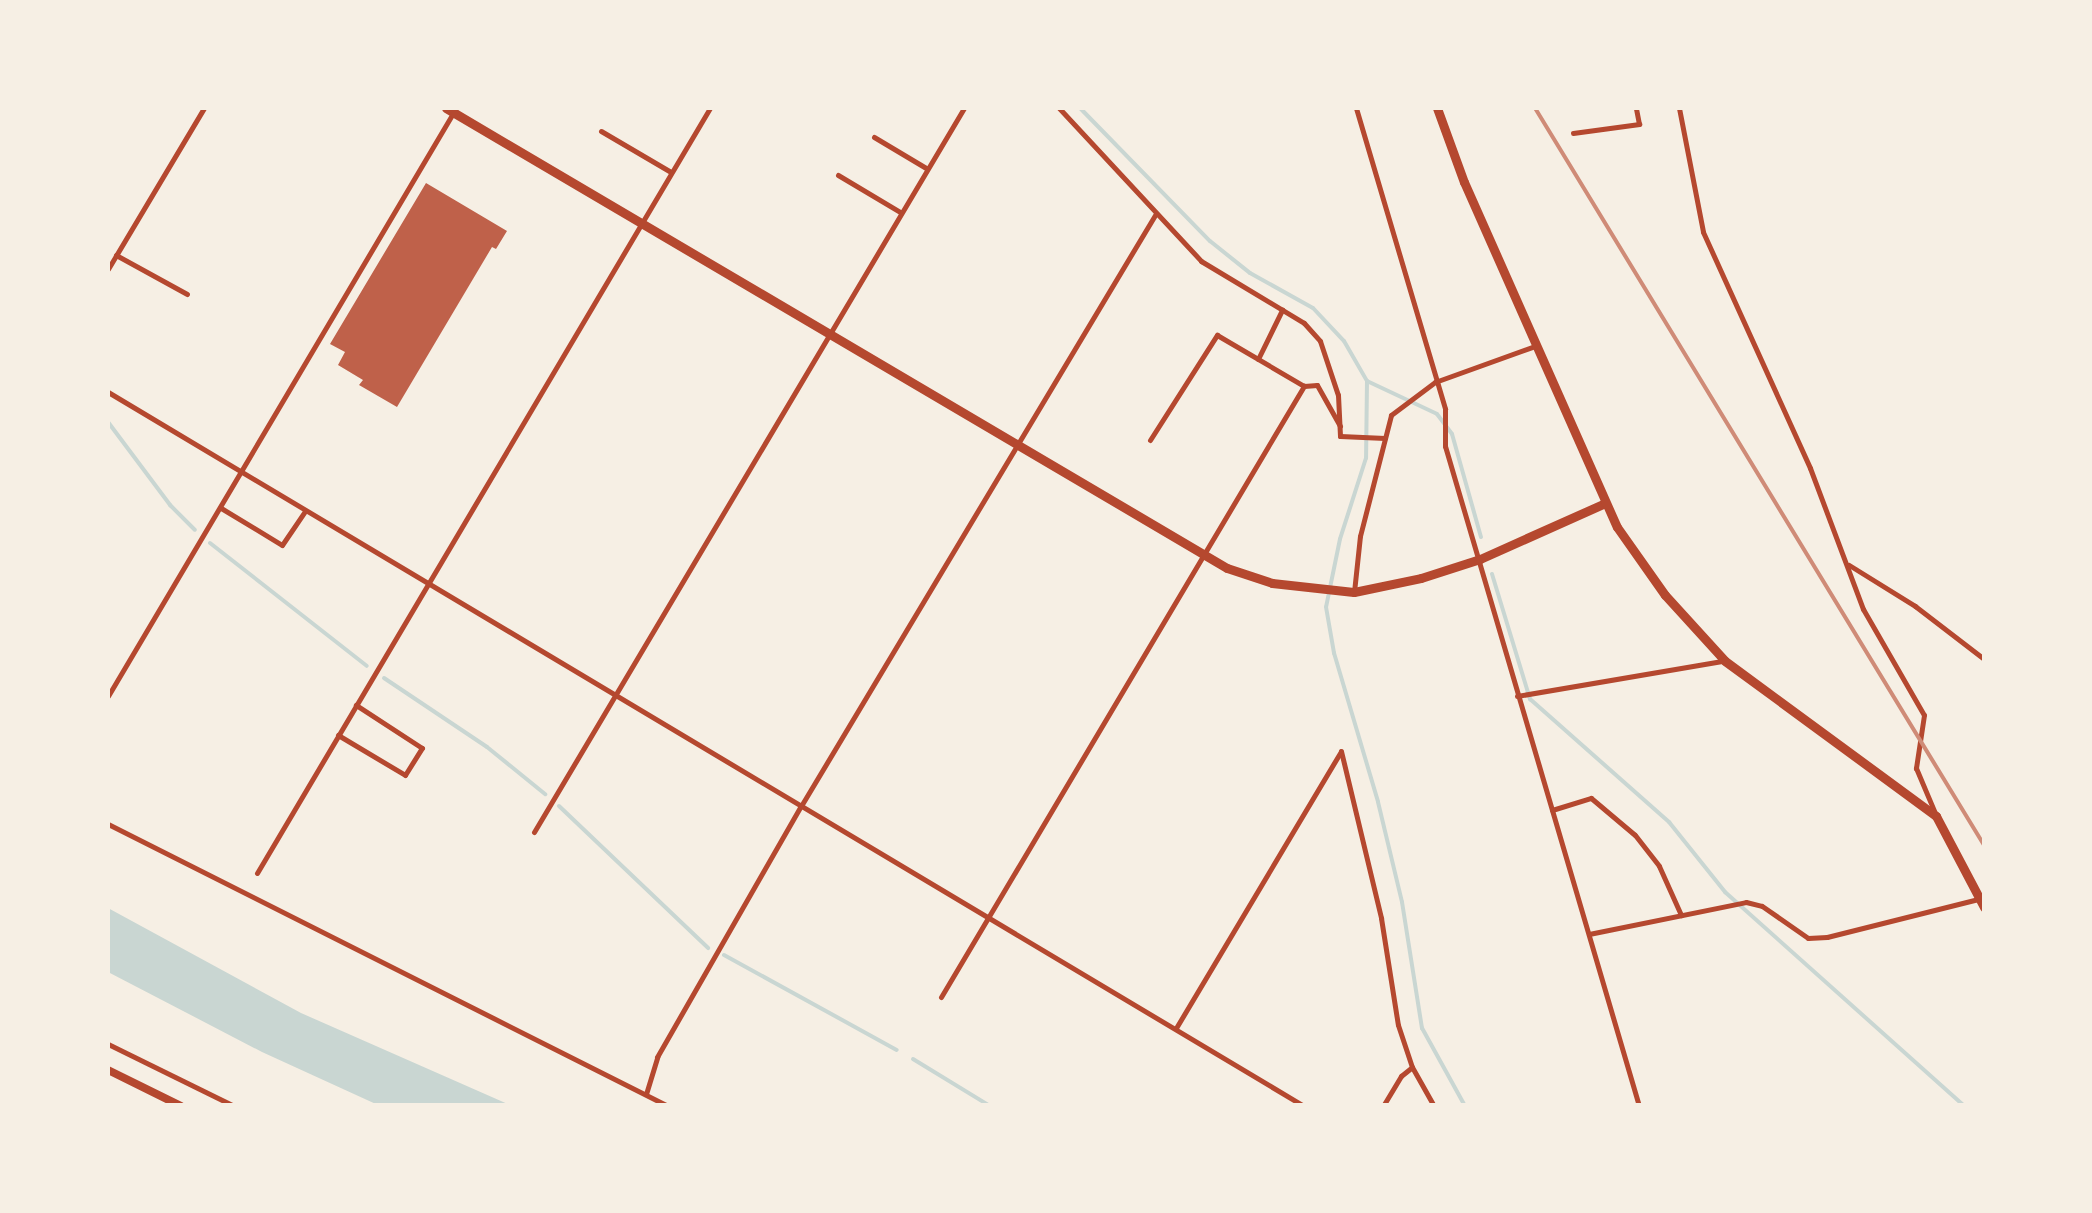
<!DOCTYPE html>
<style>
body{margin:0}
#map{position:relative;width:2092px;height:1213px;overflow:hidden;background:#f6efe4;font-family:Lato,sans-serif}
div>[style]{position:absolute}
.water>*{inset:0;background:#c9d6d2}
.stream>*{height:4px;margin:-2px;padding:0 2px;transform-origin:2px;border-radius:2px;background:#c9d6d2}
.building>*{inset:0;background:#bf614a}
.minor>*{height:5px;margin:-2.5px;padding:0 2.5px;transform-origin:2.5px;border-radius:2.5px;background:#b5482f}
.secondary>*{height:8px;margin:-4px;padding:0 4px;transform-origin:4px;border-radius:4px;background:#b5482f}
.primary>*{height:9px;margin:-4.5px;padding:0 4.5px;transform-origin:4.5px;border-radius:4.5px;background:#b5482f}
.trunk>*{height:9px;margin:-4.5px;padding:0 4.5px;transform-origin:4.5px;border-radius:4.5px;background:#b5482f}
.rail>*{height:4px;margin:-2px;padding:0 2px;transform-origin:2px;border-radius:2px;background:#cf8b77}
span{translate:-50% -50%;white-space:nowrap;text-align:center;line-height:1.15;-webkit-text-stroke:9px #f6efe4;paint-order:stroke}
.frame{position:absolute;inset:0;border:110px solid #f6efe4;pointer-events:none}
</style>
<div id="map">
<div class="water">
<div style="clip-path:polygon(108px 908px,301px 1013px,510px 1105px,378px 1105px,262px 1052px,108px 972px)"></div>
</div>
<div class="stream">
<div style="left:1080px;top:108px;width:186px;rotate:45.7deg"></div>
<div style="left:1210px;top:241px;width:51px;rotate:38.7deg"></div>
<div style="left:1250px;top:273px;width:72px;rotate:29.1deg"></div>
<div style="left:1313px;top:308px;width:45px;rotate:46.8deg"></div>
<div style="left:1344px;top:341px;width:46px;rotate:60.1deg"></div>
<div style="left:1367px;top:381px;width:77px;rotate:90.7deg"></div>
<div style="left:1366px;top:458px;width:85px;rotate:107.8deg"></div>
<div style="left:1340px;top:539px;width:69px;rotate:101.6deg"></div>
<div style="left:1326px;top:607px;width:47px;rotate:80.1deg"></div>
<div style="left:1334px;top:653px;width:155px;rotate:73.5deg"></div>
<div style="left:1378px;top:802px;width:103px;rotate:76.5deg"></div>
<div style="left:1402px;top:902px;width:128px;rotate:81deg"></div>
<div style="left:1422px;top:1028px;width:89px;rotate:61.1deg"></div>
<div style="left:1367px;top:381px;width:77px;rotate:25.2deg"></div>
<div style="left:1437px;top:414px;width:25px;rotate:53deg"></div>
<div style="left:1452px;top:434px;width:107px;rotate:74.3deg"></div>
<div style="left:108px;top:422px;width:104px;rotate:53.2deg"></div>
<div style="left:170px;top:505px;width:35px;rotate:45deg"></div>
<div style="left:210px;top:543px;width:199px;rotate:38.1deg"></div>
<div style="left:1492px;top:574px;width:131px;rotate:73.1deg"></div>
<div style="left:1530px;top:699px;width:186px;rotate:41.5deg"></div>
<div style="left:1669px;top:822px;width:90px;rotate:51.3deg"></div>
<div style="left:1725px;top:892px;width:321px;rotate:41.8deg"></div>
<div style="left:384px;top:678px;width:124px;rotate:33.8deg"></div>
<div style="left:487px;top:747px;width:75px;rotate:39deg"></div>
<div style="left:559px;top:806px;width:206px;rotate:43.6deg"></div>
<div style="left:724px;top:955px;width:197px;rotate:28.8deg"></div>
<div style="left:913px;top:1059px;width:90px;rotate:31.4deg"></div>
</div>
<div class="building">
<div style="clip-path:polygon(426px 183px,507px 231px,496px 249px,492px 247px,397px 407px,359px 385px,363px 380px,338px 365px,345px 352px,330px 344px)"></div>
</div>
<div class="minor">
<div style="left:1059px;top:108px;width:209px;rotate:47.1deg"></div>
<div style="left:1201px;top:261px;width:120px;rotate:31deg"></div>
<div style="left:1304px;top:323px;width:24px;rotate:48deg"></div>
<div style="left:1320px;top:341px;width:57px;rotate:71.6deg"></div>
<div style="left:1338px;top:395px;width:41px;rotate:87.2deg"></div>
<div style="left:1340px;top:436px;width:45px;rotate:2.5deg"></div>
<div style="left:1356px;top:108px;width:314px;rotate:73.5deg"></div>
<div style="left:1445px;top:409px;width:37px;rotate:90deg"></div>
<div style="left:1445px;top:446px;width:688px;rotate:73.62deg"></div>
<div style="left:1679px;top:108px;width:126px;rotate:79deg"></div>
<div style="left:1703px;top:232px;width:259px;rotate:65.6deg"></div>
<div style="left:1810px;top:468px;width:151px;rotate:69.4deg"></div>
<div style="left:1863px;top:609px;width:122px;rotate:60.1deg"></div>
<div style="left:1924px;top:715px;width:54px;rotate:98.6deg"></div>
<div style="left:1916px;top:768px;width:49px;rotate:67.1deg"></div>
<div style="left:601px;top:131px;width:81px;rotate:30.4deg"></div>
<div style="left:1573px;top:133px;width:67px;rotate:-7.8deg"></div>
<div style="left:1639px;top:124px;width:16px;rotate:-101deg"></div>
<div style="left:874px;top:137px;width:61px;rotate:30.8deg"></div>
<div style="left:838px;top:175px;width:72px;rotate:30.8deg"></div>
<div style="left:116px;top:255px;width:81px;rotate:28.8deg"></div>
<div style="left:108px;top:269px;width:187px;rotate:-59.2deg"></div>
<div style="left:1258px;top:359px;width:55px;rotate:-63.9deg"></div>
<div style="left:108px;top:392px;width:1393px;rotate:30.84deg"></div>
<div style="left:1150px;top:440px;width:125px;rotate:-57.5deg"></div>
<div style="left:1217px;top:335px;width:101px;rotate:30.4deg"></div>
<div style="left:1304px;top:386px;width:13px;rotate:-4deg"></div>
<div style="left:1317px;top:385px;width:47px;rotate:60.7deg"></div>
<div style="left:221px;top:508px;width:71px;rotate:31.2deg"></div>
<div style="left:282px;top:545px;width:41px;rotate:-55.9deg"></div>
<div style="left:1849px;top:565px;width:78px;rotate:31.8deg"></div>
<div style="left:1915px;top:606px;width:87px;rotate:37.5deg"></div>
<div style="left:1354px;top:592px;width:56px;rotate:-83.9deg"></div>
<div style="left:1360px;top:536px;width:125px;rotate:-75.6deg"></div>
<div style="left:1391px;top:415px;width:55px;rotate:-36.9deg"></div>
<div style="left:1435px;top:382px;width:106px;rotate:-19.8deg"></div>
<div style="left:108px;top:696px;width:683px;rotate:-59.38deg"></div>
<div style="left:1517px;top:696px;width:208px;rotate:-9.7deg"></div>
<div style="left:338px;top:735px;width:78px;rotate:30.8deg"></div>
<div style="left:405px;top:775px;width:32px;rotate:-58deg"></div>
<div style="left:422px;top:748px;width:79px;rotate:-146.9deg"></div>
<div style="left:1341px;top:751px;width:172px;rotate:76.5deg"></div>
<div style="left:1381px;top:918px;width:108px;rotate:81deg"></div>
<div style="left:1398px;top:1025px;width:44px;rotate:71.6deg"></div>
<div style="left:1412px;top:1067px;width:45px;rotate:60.6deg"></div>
<div style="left:1552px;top:810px;width:41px;rotate:-17.1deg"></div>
<div style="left:1591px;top:798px;width:57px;rotate:40.1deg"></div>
<div style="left:1635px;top:835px;width:39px;rotate:52deg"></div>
<div style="left:1659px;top:866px;width:54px;rotate:65.8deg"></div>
<div style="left:108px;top:824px;width:627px;rotate:26.73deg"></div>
<div style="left:534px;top:832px;width:842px;rotate:-59.29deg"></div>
<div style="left:257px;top:873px;width:889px;rotate:-59.37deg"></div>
<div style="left:1589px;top:934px;width:160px;rotate:-11.5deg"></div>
<div style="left:1746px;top:902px;width:16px;rotate:14deg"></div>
<div style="left:1762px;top:906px;width:56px;rotate:34.8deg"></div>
<div style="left:1808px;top:938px;width:19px;rotate:-3deg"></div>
<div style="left:1827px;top:937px;width:156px;rotate:-14.1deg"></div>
<div style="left:941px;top:997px;width:711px;rotate:-59.29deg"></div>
<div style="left:1176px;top:1028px;width:322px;rotate:-59.2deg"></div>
<div style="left:108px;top:1044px;width:140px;rotate:26.2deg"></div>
<div style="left:646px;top:1094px;width:39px;rotate:-73deg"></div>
<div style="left:657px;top:1057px;width:289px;rotate:-60.2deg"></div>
<div style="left:801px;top:806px;width:689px;rotate:-59.08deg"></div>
<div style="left:1383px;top:1106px;width:35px;rotate:-59deg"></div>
<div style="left:1401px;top:1076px;width:14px;rotate:-39deg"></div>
</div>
<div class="secondary">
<div style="left:108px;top:1070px;width:81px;rotate:26.3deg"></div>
</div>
<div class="primary">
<div style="left:446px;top:108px;width:906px;rotate:30.5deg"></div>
<div style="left:1227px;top:568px;width:47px;rotate:18.4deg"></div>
<div style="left:1272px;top:583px;width:82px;rotate:6.3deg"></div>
<div style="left:1354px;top:592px;width:68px;rotate:-11.8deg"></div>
<div style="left:1421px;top:578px;width:62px;rotate:-17.9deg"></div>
<div style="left:1480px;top:559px;width:137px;rotate:-24.1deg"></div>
</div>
<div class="trunk">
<div style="left:1437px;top:108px;width:79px;rotate:70deg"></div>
<div style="left:1464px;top:182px;width:377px;rotate:66.1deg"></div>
<div style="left:1617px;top:527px;width:83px;rotate:54.8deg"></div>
<div style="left:1665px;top:595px;width:89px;rotate:47.7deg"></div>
<div style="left:1725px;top:661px;width:262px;rotate:36.3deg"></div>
<div style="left:1936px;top:816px;width:103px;rotate:62.2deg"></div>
</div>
<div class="rail">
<div style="left:1535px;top:108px;width:863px;rotate:58.65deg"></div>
</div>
<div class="frame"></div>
</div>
